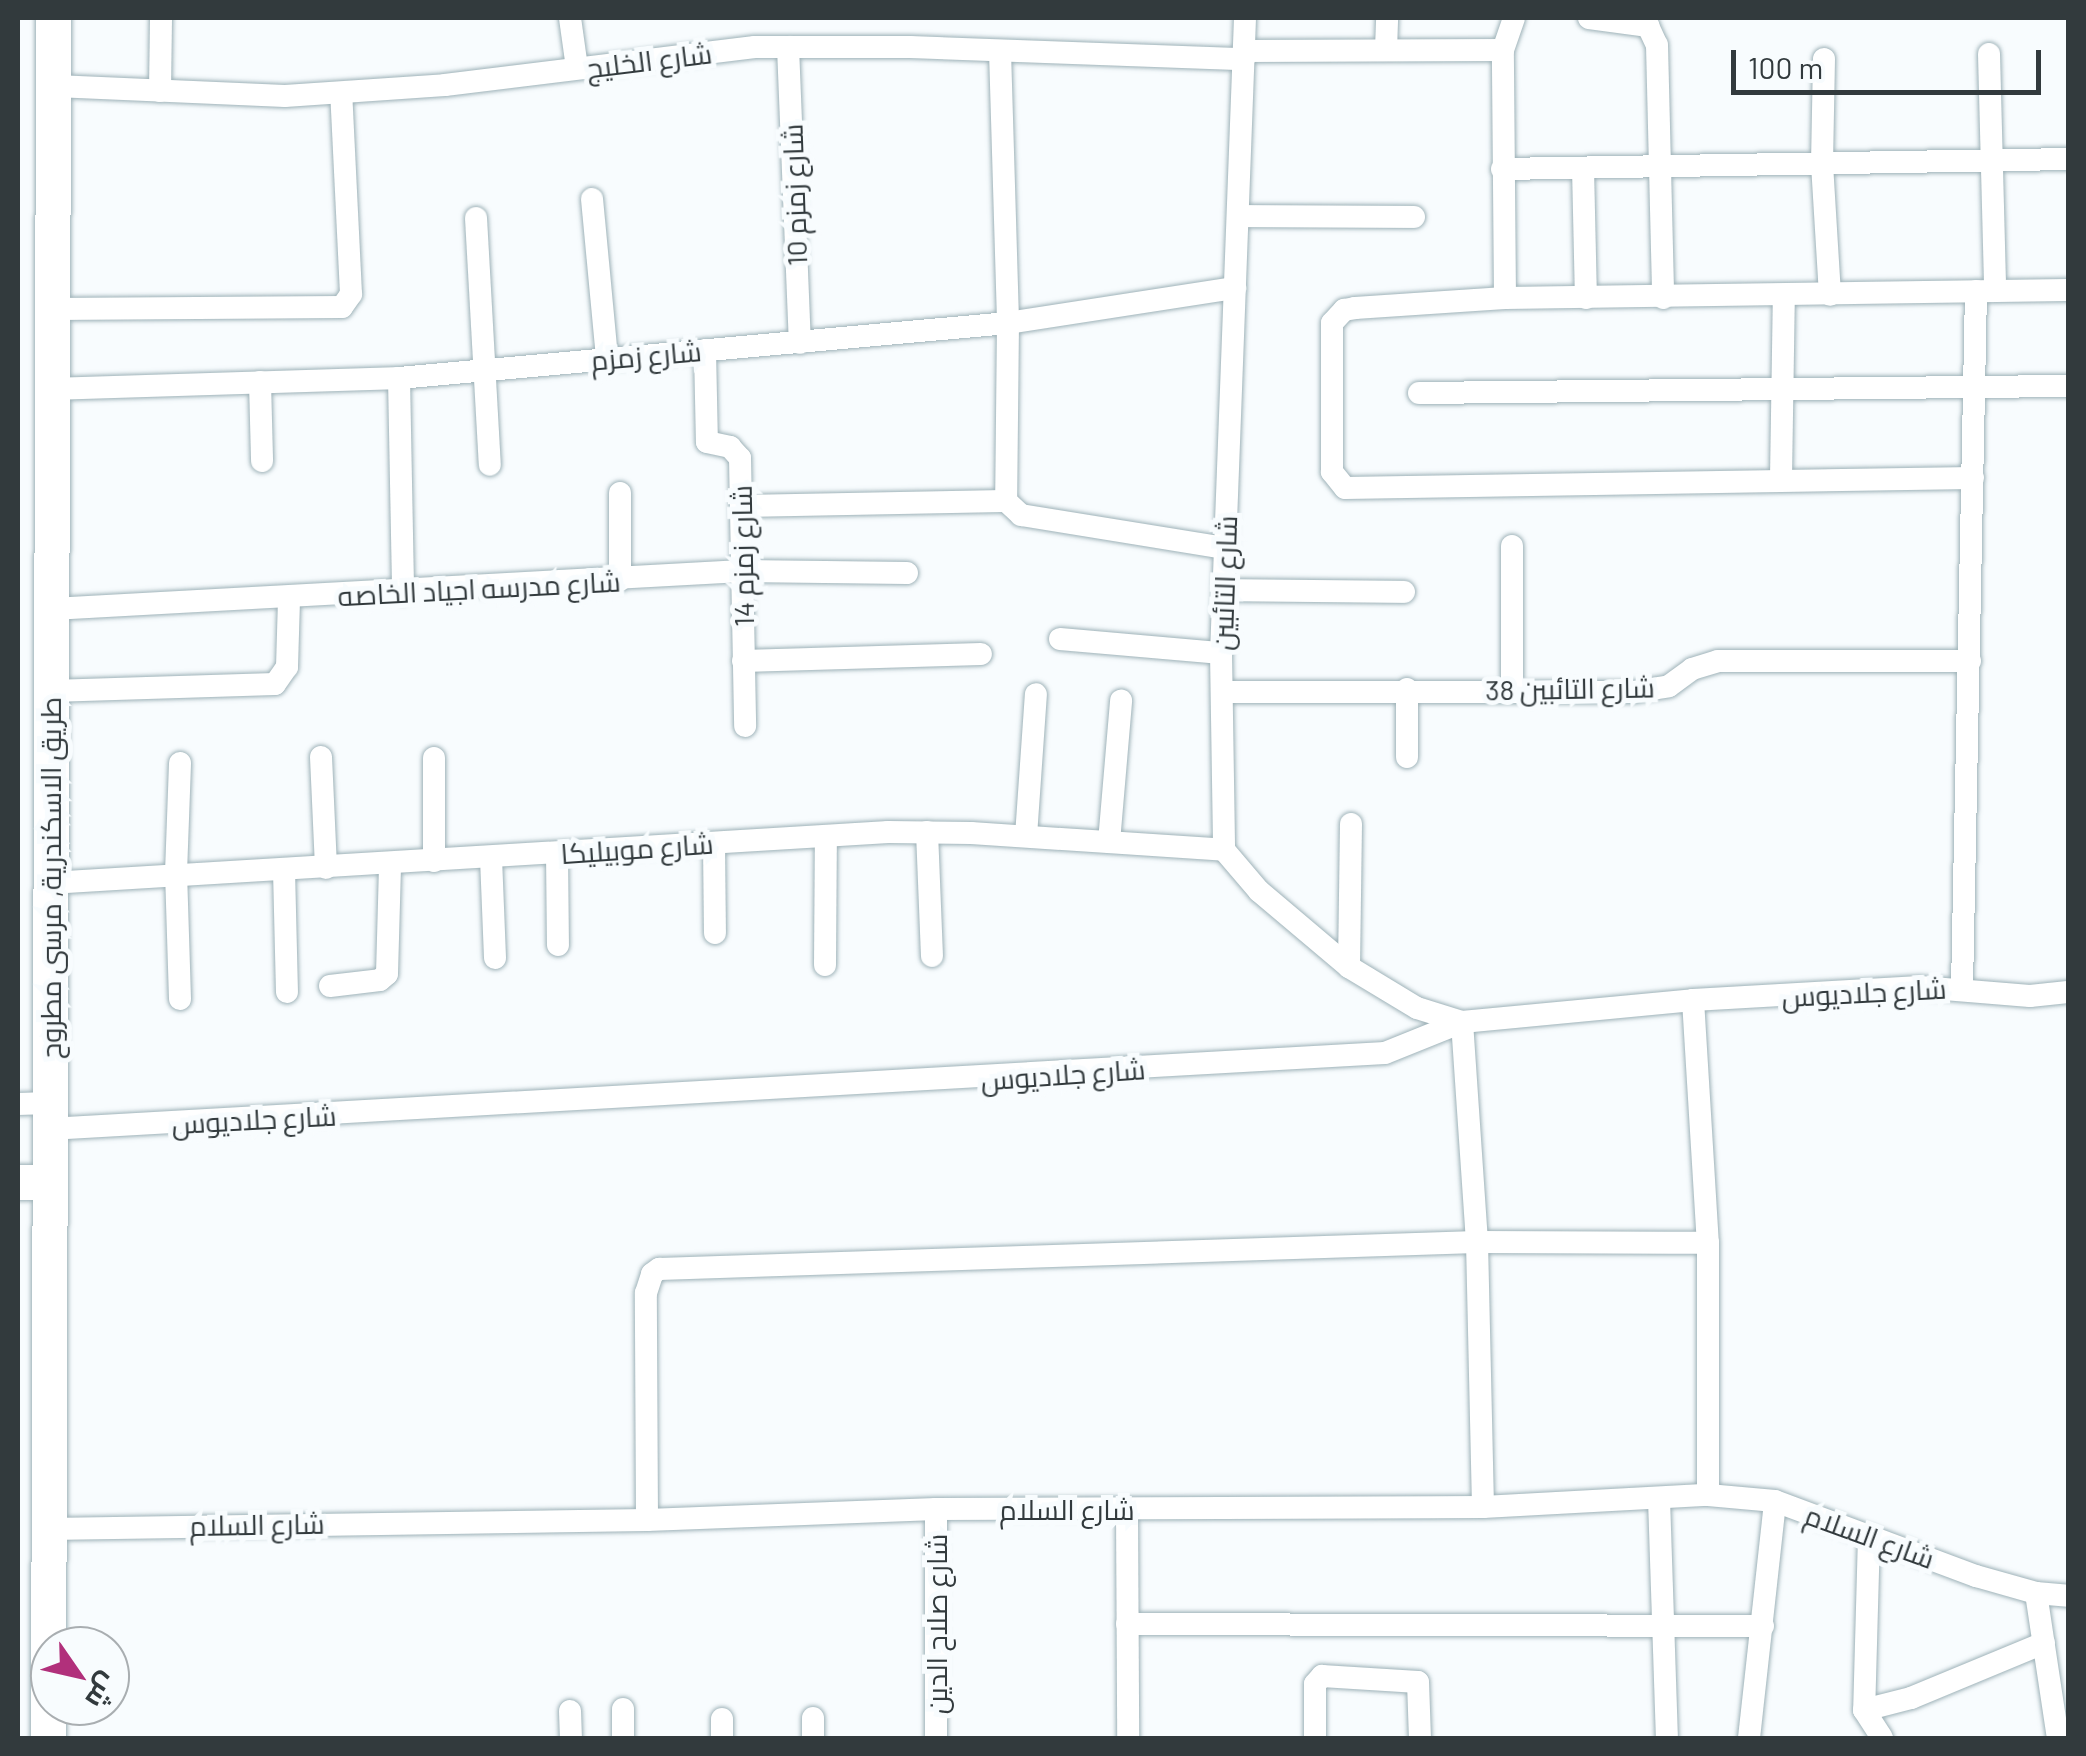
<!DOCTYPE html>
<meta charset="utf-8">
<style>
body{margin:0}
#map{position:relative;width:2086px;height:1756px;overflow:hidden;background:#f8fcfe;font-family:Barlow,Cairo,sans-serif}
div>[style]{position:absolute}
.roads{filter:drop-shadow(0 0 2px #9eb2b8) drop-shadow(0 0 2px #9eb2b8)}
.street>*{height:22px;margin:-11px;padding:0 11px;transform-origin:11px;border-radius:11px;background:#fff}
.primary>*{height:35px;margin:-17.5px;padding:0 17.5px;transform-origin:17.5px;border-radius:17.5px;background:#fff}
span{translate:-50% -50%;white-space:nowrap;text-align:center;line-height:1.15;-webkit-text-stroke:10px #f8fcfe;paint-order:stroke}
.street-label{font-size:28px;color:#323a3d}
.frame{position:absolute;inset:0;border:20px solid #323a3d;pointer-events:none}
.north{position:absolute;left:30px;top:1626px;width:100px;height:100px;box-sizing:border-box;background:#f8fcfe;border:2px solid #a9aeb1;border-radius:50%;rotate:124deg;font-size:28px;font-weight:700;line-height:40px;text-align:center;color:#323a3d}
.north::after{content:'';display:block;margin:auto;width:35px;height:45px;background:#b1307b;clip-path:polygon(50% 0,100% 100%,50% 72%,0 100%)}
.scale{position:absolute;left:1731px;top:50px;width:310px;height:45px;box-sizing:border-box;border:5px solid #323a3d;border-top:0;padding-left:12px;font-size:30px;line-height:35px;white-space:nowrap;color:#323a3d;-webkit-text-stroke:8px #f8fcfe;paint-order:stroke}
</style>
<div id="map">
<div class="roads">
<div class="street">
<div style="left:570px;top:18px;width:50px;rotate:82deg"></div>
<div style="left:1245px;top:18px;width:635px;rotate:92.16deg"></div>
<div style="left:1221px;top:653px;width:197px;rotate:89.1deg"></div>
<div style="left:1224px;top:850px;width:54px;rotate:49.5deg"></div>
<div style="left:1259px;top:891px;width:118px;rotate:40.2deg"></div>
<div style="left:1349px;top:967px;width:79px;rotate:31.1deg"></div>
<div style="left:1417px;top:1008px;width:47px;rotate:17.3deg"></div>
<div style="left:1462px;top:1022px;width:221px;rotate:86.1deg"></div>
<div style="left:1477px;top:1242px;width:265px;rotate:88.7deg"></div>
<div style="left:1589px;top:18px;width:60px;rotate:7.7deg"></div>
<div style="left:1648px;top:26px;width:21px;rotate:65deg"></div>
<div style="left:1657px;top:45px;width:253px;rotate:88.6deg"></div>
<div style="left:788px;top:47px;width:296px;rotate:87.7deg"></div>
<div style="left:1386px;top:50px;width:32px;rotate:-88deg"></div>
<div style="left:1000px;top:51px;width:272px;rotate:88.3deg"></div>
<div style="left:1008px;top:323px;width:178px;rotate:90.6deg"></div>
<div style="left:1006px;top:501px;width:21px;rotate:43deg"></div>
<div style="left:1021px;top:515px;width:207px;rotate:9.2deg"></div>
<div style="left:1245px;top:51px;width:258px;rotate:-0.2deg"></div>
<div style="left:1989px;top:54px;width:237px;rotate:88.5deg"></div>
<div style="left:1824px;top:59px;width:105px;rotate:91.1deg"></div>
<div style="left:1822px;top:164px;width:131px;rotate:86.5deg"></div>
<div style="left:55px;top:86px;width:230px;rotate:2.5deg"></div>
<div style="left:285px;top:96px;width:160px;rotate:-3.9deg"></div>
<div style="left:445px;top:85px;width:312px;rotate:-7deg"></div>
<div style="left:755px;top:47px;width:155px"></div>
<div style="left:910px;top:47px;width:334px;rotate:2.1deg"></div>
<div style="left:160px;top:91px;width:73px;rotate:-89.2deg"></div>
<div style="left:1583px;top:168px;width:130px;rotate:88.7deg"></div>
<div style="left:1502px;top:169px;width:566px;rotate:-1.01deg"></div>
<div style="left:592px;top:199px;width:160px;rotate:84.6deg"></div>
<div style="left:1238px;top:216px;width:176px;rotate:0.3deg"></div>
<div style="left:476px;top:218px;width:247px;rotate:86.8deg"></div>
<div style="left:1505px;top:298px;width:248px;rotate:-90.5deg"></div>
<div style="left:1503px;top:50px;width:34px;rotate:-71deg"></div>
<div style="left:53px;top:309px;width:289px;rotate:-0.4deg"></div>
<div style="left:342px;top:307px;width:16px;rotate:-55deg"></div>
<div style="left:351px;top:294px;width:201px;rotate:-92.8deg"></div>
<div style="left:705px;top:350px;width:92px;rotate:88.8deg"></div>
<div style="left:707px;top:442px;width:24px;rotate:12deg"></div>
<div style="left:730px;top:447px;width:15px;rotate:48deg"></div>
<div style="left:740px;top:458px;width:268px;rotate:88.9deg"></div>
<div style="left:399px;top:378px;width:215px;rotate:88.9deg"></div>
<div style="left:260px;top:382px;width:79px;rotate:88.5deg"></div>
<div style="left:53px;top:389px;width:346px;rotate:-1.8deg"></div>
<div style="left:399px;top:378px;width:611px;rotate:-5.16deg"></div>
<div style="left:1008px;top:323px;width:230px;rotate:-8.8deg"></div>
<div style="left:1419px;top:393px;width:649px;rotate:-0.62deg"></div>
<div style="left:1781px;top:478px;width:182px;rotate:-89.1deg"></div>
<div style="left:1973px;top:478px;width:628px;rotate:179.09deg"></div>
<div style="left:1345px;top:488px;width:21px;rotate:-129deg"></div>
<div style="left:1332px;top:472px;width:149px;rotate:-90deg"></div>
<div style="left:1332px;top:323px;width:18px;rotate:-47deg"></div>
<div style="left:1344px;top:310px;width:11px;rotate:-10deg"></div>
<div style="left:1355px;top:308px;width:150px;rotate:-3.8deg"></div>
<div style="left:1505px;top:298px;width:563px;rotate:-0.81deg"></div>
<div style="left:620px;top:493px;width:87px;rotate:90deg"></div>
<div style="left:741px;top:506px;width:265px;rotate:-1.1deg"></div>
<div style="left:1224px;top:590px;width:180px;rotate:0.6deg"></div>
<div style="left:52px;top:609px;width:691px;rotate:-3.15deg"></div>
<div style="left:742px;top:571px;width:165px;rotate:0.7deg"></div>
<div style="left:1060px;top:639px;width:162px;rotate:5deg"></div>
<div style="left:743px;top:661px;width:238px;rotate:-1.7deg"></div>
<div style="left:1512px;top:689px;width:143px;rotate:-90deg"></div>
<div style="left:51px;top:691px;width:224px;rotate:-1.8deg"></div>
<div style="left:275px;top:684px;width:21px;rotate:-55deg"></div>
<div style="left:287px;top:667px;width:68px;rotate:-88.3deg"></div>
<div style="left:1222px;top:692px;width:411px"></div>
<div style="left:1633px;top:692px;width:36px;rotate:-9deg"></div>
<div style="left:1669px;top:686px;width:29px;rotate:-36deg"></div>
<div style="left:1692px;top:669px;width:27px;rotate:-17deg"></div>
<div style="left:1718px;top:661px;width:252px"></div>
<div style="left:321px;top:757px;width:111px;rotate:87.4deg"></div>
<div style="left:1407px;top:757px;width:68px;rotate:-90deg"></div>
<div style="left:927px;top:832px;width:124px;rotate:87.7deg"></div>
<div style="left:1026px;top:836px;width:142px;rotate:-86deg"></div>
<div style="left:1109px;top:842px;width:142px;rotate:-85.1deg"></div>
<div style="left:714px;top:843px;width:90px;rotate:89.4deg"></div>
<div style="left:557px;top:853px;width:92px;rotate:89.4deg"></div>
<div style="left:491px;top:858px;width:100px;rotate:87.7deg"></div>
<div style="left:434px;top:861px;width:103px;rotate:-90deg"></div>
<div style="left:284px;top:870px;width:122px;rotate:88.6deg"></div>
<div style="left:50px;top:883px;width:840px;rotate:-3.48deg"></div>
<div style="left:888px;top:832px;width:83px;rotate:0.7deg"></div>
<div style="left:971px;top:833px;width:254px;rotate:3.8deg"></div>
<div style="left:825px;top:965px;width:129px;rotate:-89.6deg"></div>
<div style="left:1349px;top:967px;width:143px;rotate:-89.2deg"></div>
<div style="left:330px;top:986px;width:50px;rotate:-6.8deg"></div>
<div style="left:380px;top:980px;width:9px;rotate:-41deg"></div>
<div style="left:387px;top:974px;width:110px;rotate:-88.4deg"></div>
<div style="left:1962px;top:988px;width:697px;rotate:-88.85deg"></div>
<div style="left:180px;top:999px;width:126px;rotate:-91.8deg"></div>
<div style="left:176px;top:873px;width:110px;rotate:-87.9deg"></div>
<div style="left:1693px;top:1000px;width:243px;rotate:86.5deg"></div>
<div style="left:1708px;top:1243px;width:252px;rotate:90deg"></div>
<div style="left:18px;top:1104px;width:31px;rotate:-2deg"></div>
<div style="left:49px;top:1129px;width:1338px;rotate:-3.26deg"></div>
<div style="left:1385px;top:1053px;width:83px;rotate:-21.9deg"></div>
<div style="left:1462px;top:1022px;width:232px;rotate:-5.4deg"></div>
<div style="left:1693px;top:1000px;width:227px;rotate:-3.3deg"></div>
<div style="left:1920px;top:987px;width:110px;rotate:4.7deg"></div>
<div style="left:2030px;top:996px;width:38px;rotate:-6deg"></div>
<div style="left:1659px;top:1499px;width:239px;rotate:88.1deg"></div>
<div style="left:936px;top:1509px;width:229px;rotate:90deg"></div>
<div style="left:1127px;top:1509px;width:229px;rotate:89.7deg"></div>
<div style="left:647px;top:1520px;width:227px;rotate:-90.3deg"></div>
<div style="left:646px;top:1293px;width:20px;rotate:-72deg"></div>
<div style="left:652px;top:1274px;width:9px;rotate:-36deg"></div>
<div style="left:659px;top:1269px;width:818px;rotate:-1.89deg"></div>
<div style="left:1477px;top:1242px;width:231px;rotate:0.2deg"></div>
<div style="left:48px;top:1529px;width:599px;rotate:-0.86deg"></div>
<div style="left:647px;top:1520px;width:289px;rotate:-2.2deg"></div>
<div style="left:936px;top:1509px;width:547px;rotate:-0.21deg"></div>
<div style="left:1483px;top:1507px;width:225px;rotate:-3.1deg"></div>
<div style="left:1708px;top:1495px;width:67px;rotate:5.1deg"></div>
<div style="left:1775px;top:1501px;width:215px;rotate:20.5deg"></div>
<div style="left:1976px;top:1576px;width:62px;rotate:15.8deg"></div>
<div style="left:2036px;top:1593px;width:32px;rotate:5deg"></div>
<div style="left:1869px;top:1536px;width:174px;rotate:91.6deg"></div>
<div style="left:1864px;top:1710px;width:33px;rotate:57deg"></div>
<div style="left:2036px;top:1593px;width:147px;rotate:81.4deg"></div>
<div style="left:1127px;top:1624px;width:636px;rotate:0.18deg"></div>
<div style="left:623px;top:1709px;width:29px;rotate:90deg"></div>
<div style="left:1864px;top:1710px;width:49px;rotate:-14.3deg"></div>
<div style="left:1911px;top:1698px;width:144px;rotate:-22.5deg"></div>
<div style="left:570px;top:1711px;width:27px;rotate:88deg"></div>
<div style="left:722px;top:1738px;width:19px;rotate:-90deg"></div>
<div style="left:813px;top:1738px;width:20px;rotate:-90deg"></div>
<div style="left:1315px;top:1738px;width:54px;rotate:-90deg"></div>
<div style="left:1315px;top:1684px;width:11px;rotate:-49deg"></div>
<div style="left:1322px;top:1676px;width:96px;rotate:3.6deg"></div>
<div style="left:1418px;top:1682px;width:56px;rotate:88deg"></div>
<div style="left:1749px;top:1738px;width:238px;rotate:-83.7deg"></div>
</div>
<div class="primary">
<div style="left:18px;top:1182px;width:31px"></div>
<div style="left:48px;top:1738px;width:1720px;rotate:-89.83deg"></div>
</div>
</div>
<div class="street-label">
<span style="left:649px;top:60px;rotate:-7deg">شارع الخليج</span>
<span style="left:794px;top:195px;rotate:-92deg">شارع زمزم 10</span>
<span style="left:646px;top:355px;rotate:-5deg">شارع زمزم</span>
<span style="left:742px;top:556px;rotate:-91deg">شارع زمزم 14</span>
<span style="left:1224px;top:583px;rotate:-88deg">شارع التائبين</span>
<span style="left:479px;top:588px;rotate:-3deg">شارع مدرسه اجياد الخاصه</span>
<span style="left:1570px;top:688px;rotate:-1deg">شارع التائبين 38</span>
<span style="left:637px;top:848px;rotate:-4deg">شارع موبيليكا</span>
<span style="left:50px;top:878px;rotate:-90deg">طريق الاسكندرية, مرسى مطروح</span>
<span style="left:1864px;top:992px;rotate:-3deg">شارع جلاديوس</span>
<span style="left:1063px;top:1074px;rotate:-4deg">شارع جلاديوس</span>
<span style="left:254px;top:1119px;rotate:-3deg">شارع جلاديوس</span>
<span style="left:1067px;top:1509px">شارع السلام</span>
<span style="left:257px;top:1524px;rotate:-1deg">شارع السلام</span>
<span style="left:1870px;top:1536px;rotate:20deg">شارع السلام</span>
<span style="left:936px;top:1624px;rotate:-90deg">شارع صلاح الدين</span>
</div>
<div class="frame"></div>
<div class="north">ش</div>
<div class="scale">100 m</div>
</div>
